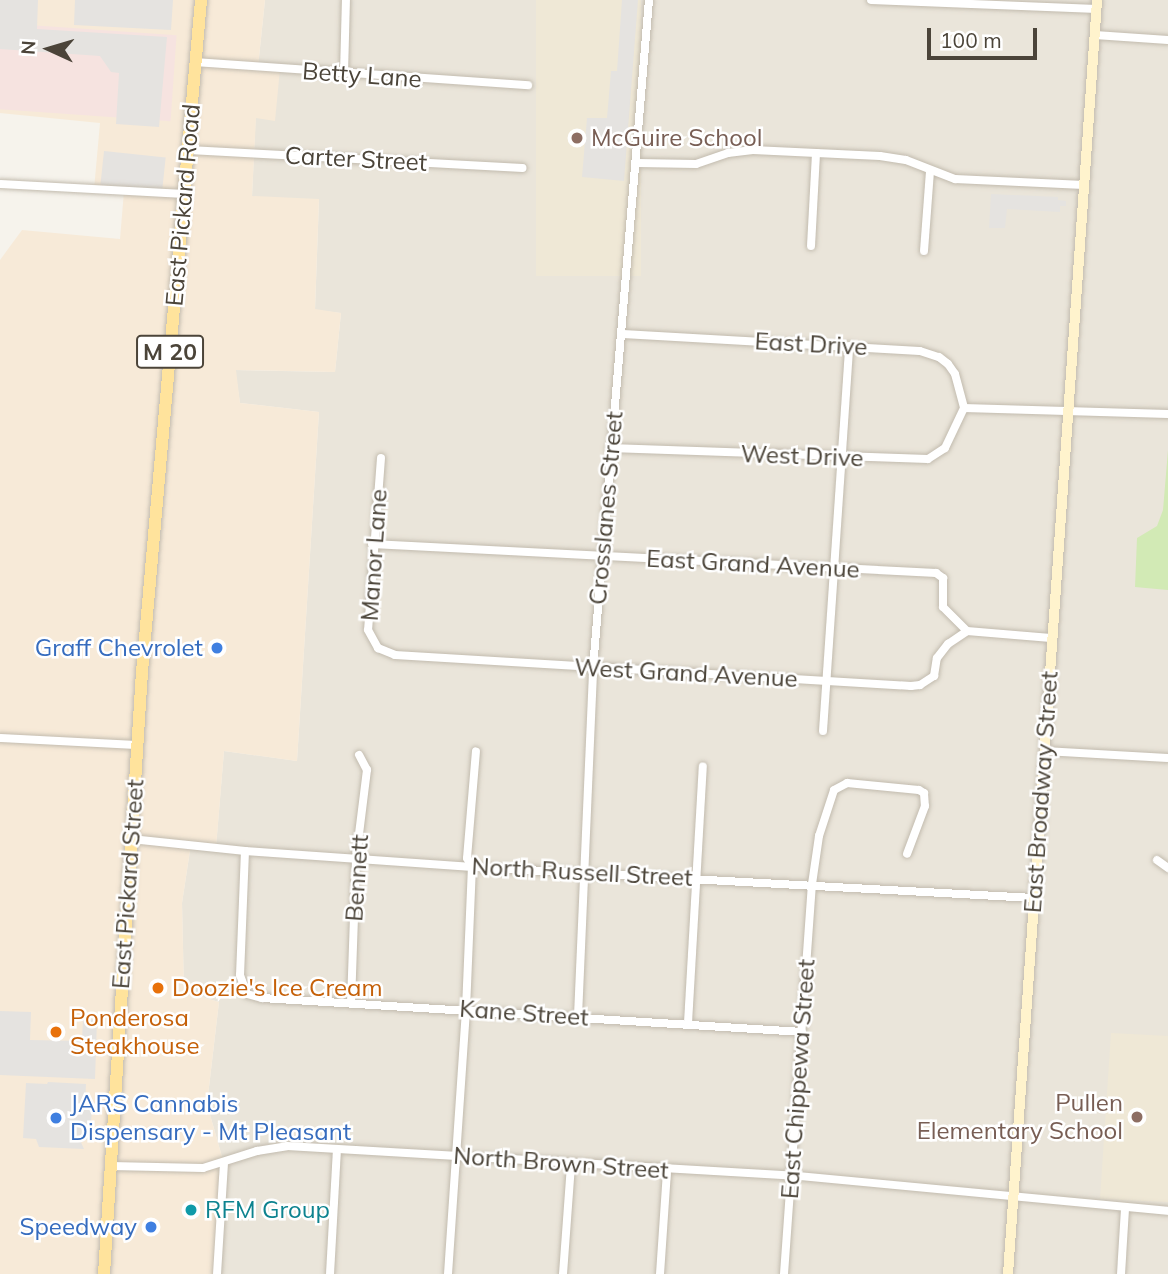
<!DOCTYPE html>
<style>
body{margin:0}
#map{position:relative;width:1168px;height:1274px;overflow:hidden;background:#f6f3ec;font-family:Mulish,sans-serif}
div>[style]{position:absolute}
.residential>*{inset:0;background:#eae5da}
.commercial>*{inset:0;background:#f7ead8}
.education>*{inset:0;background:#efe8d6;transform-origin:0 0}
.medical>*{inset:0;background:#f6e3e0;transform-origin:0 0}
.green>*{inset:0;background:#d2eab5}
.parking>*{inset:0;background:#e5e3e0;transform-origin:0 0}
.roads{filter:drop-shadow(0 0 2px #c2bbae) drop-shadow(0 0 2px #c2bbae)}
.street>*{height:8px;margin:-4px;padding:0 4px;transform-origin:4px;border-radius:4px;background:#fff}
.secondary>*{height:10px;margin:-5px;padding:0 5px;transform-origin:5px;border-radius:5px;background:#fff3cd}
.primary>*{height:12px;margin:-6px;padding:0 6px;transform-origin:6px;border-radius:6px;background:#ffe39c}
.dots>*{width:19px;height:19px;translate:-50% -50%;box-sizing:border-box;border:4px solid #fff;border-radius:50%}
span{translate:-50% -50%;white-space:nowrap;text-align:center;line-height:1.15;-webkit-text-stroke:5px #fff;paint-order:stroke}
.shield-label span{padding:2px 5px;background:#fff;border:2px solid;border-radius:5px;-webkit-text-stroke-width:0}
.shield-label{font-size:23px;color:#4b4439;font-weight:700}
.street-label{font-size:24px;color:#4b4439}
.education-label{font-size:24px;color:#785e54}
.left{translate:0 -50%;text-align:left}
.right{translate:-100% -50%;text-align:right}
.shop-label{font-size:24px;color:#366cbe}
.food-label{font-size:24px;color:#c56008}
.culture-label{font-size:24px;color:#0d838f}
.north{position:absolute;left:14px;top:14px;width:70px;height:70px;-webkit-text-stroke:5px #fff;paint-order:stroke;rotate:274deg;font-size:19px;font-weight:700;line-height:28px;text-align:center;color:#4b4439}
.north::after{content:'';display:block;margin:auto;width:24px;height:32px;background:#4b4439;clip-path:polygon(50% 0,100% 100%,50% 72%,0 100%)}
.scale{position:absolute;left:927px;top:28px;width:110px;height:32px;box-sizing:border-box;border:4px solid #4b4439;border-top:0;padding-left:9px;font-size:21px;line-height:24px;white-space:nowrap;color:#4b4439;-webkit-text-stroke:5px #fff;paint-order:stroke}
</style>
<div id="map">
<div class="residential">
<div style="clip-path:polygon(265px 0,1168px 0,1168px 1274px,217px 1274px,224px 1164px,207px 1104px,219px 1002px,184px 992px,182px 903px,191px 844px,216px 847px,224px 751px,297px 761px,319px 412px,240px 403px,235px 370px,335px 372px,341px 313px,315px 310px,319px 200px,252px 197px,258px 67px)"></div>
</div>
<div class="commercial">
<div style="clip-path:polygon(0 0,265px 0,258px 67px,280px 69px,275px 121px,256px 118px,252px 196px,319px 199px,315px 309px,341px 313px,335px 372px,236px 370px,240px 403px,319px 412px,297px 761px,224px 751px,216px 848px,191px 844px,182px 903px,184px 992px,219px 1002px,207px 1104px,224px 1164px,217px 1274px,0 1274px,0 260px,22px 230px,120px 239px,124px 191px,94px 189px,100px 123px,0 113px)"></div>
</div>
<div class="education">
<div style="left:536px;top:0;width:105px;height:276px"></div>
<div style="clip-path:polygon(1111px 1033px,1168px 1036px,1168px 1202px,1100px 1199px)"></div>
</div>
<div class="medical">
<div style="left:0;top:23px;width:177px;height:86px;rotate:4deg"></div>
</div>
<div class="green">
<div style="clip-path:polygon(1168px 450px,1168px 590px,1135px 587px,1137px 538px,1157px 526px,1163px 510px)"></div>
</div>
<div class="parking">
<div style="clip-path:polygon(0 0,38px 0,37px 29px,167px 37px,159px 127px,116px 124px,119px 73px,111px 72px,100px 56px,0 49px)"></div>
<div style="clip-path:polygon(75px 0,173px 0,171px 30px,74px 25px)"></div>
<div style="clip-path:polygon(622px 0,638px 0,624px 181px,582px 177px,587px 118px,607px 118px,611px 71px,617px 71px)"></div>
<div style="left:104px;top:151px;width:62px;height:34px;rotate:6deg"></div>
<div style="clip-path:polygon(991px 194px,1058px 197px,1058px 200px,1066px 201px,1066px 206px,1060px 206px,1060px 212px,1007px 209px,1005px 228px,989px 228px)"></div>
<div style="clip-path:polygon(0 1011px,31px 1012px,30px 1040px,82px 1041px,83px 1019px,97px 1020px,95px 1079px,0 1075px)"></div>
<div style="clip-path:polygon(48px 1082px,86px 1084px,85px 1106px,92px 1107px,90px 1140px,80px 1140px,84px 1149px,39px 1147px,36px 1139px,23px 1138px,26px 1083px,47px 1084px)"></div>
</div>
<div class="roads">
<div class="street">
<div style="left:871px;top:0;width:226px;rotate:2.3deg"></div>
<div style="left:1095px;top:35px;width:73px;rotate:3.9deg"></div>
<div style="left:195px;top:62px;width:334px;rotate:4deg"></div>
<div style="left:344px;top:74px;width:74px;rotate:-88.5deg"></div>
<div style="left:189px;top:150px;width:334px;rotate:3.1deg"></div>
<div style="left:637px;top:163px;width:59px;rotate:1deg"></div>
<div style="left:696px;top:164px;width:34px;rotate:-19deg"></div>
<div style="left:728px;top:153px;width:25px;rotate:-7deg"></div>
<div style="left:753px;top:150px;width:127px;rotate:2.7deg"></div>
<div style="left:880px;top:156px;width:26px;rotate:9deg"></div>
<div style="left:906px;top:160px;width:53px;rotate:21.2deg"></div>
<div style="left:955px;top:179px;width:129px;rotate:2.7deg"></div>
<div style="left:0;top:184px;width:185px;rotate:3.1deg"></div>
<div style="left:811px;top:246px;width:93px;rotate:-86.9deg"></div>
<div style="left:924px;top:251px;width:80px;rotate:-85.7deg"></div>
<div style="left:623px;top:334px;width:297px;rotate:3.3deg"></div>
<div style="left:920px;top:351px;width:20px;rotate:18deg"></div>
<div style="left:939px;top:357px;width:11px;rotate:38deg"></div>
<div style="left:948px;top:364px;width:12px;rotate:55deg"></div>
<div style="left:955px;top:374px;width:35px;rotate:75deg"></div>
<div style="left:964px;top:408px;width:204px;rotate:1.7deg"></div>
<div style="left:610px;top:448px;width:318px;rotate:2deg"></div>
<div style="left:928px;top:459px;width:20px;rotate:-33deg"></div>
<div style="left:945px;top:448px;width:44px;rotate:-64.6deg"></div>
<div style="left:381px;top:458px;width:172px;rotate:94.3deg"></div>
<div style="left:368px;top:630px;width:21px;rotate:61deg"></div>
<div style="left:378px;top:648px;width:18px;rotate:22deg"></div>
<div style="left:395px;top:655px;width:517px;rotate:3.44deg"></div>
<div style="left:911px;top:686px;width:9px;rotate:-6deg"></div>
<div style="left:920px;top:685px;width:17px;rotate:-33deg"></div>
<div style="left:934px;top:676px;width:18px;rotate:-81deg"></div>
<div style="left:937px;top:658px;width:18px;rotate:-52deg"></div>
<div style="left:948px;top:644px;width:23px;rotate:-34deg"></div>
<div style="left:372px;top:544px;width:565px;rotate:2.94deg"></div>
<div style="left:936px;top:573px;width:9px;rotate:36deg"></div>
<div style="left:943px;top:578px;width:29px;rotate:90deg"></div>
<div style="left:943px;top:607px;width:34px;rotate:45deg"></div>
<div style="left:967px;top:631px;width:84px;rotate:4.8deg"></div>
<div style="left:823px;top:731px;width:386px;rotate:-86.1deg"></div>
<div style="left:0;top:738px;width:137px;rotate:2.9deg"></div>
<div style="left:1044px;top:751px;width:124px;rotate:3.2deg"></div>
<div style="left:131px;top:839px;width:115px;rotate:6deg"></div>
<div style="left:245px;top:851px;width:228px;rotate:4deg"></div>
<div style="left:472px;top:867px;width:563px;rotate:3.16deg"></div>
<div style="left:245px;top:851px;width:124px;rotate:92.3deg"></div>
<div style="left:240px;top:975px;width:20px;rotate:70deg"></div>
<div style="left:247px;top:994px;width:16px;rotate:15deg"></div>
<div style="left:262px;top:998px;width:541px;rotate:3.6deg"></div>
<div style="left:1157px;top:860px;width:14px;rotate:36deg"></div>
<div style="left:351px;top:1003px;width:145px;rotate:-88deg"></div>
<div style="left:356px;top:858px;width:89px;rotate:-82.9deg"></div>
<div style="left:367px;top:770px;width:17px;rotate:-118deg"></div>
<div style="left:578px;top:1016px;width:348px;rotate:-87.5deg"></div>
<div style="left:593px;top:668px;width:670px;rotate:-85.21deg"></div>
<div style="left:688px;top:1023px;width:257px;rotate:-86.7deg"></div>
<div style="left:111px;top:1166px;width:92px;rotate:1.2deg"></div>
<div style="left:203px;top:1168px;width:57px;rotate:-17.5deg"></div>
<div style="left:257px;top:1151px;width:30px;rotate:-9deg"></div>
<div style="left:287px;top:1146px;width:513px;rotate:3.35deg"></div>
<div style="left:799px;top:1176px;width:371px;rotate:5.4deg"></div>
<div style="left:217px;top:1274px;width:110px;rotate:-86.4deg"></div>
<div style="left:330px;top:1274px;width:124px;rotate:-86.8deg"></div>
<div style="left:448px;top:1274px;width:266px;rotate:-86.1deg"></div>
<div style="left:466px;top:1009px;width:142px;rotate:-87.6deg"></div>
<div style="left:472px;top:867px;width:10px;rotate:-119deg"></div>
<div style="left:467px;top:858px;width:107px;rotate:-85.2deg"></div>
<div style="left:563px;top:1274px;width:110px;rotate:-85.8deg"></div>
<div style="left:660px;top:1274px;width:104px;rotate:-86.1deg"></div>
<div style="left:784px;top:1274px;width:391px;rotate:-85.9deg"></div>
<div style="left:812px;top:884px;width:49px;rotate:-81.7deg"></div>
<div style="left:819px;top:836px;width:48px;rotate:-71.9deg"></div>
<div style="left:834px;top:790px;width:15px;rotate:-28deg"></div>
<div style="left:847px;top:783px;width:72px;rotate:5.6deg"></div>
<div style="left:919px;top:790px;width:6px;rotate:31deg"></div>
<div style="left:924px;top:793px;width:13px;rotate:86deg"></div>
<div style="left:925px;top:806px;width:51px;rotate:110.6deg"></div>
<div style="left:1121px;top:1274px;width:65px;rotate:-86.5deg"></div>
</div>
<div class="secondary">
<div style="left:1008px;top:1274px;width:1277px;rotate:-86deg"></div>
</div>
<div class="primary">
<div style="left:104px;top:1274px;width:603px;rotate:-86.39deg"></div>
<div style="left:142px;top:672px;width:675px;rotate:-84.98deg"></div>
</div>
</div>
<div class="dots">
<div style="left:577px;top:138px;background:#8d6e63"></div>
<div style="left:217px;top:648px;background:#3f7fe0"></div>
<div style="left:158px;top:988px;background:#e8710a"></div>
<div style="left:56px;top:1032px;background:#e8710a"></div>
<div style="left:1137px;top:1117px;background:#8d6e63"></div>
<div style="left:56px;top:1118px;background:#3f7fe0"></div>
<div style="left:191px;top:1210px;background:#0f9aa8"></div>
<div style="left:151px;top:1227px;background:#3f7fe0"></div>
</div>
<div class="shield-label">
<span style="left:170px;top:352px">M 20</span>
</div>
<div class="street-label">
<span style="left:362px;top:75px;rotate:4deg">Betty Lane</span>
<span style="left:356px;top:159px;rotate:3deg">Carter Street</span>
<span style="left:183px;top:205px;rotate:-85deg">East Pickard Road</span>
<span style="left:811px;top:344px;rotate:3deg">East Drive</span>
<span style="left:802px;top:456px;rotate:2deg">West Drive</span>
<span style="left:606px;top:508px;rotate:-85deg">Crosslanes Street</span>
<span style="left:374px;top:555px;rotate:-86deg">Manor Lane</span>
<span style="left:753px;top:564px;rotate:3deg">East Grand Avenue</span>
<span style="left:686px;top:673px;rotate:3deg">West Grand Avenue</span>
<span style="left:1041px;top:792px;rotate:-86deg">East Broadway Street</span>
<span style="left:582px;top:872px;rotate:3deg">North Russell Street</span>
<span style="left:357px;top:878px;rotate:-86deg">Bennett</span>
<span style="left:128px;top:884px;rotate:-86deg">East Pickard Street</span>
<span style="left:524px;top:1013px;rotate:4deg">Kane Street</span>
<span style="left:798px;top:1079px;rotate:-86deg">East Chippewa Street</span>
<span style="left:561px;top:1163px;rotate:4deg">North Brown Street</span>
</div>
<div class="education-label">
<span class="left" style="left:591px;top:138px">McGuire School</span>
<span class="right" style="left:1123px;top:1117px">Pullen<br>Elementary School</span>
</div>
<div class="shop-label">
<span class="right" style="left:203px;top:648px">Graff Chevrolet</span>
<span class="left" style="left:70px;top:1118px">JARS Cannabis<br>Dispensary - Mt Pleasant</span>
<span class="right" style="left:137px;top:1227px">Speedway</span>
</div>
<div class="food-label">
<span class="left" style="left:172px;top:988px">Doozie's Ice Cream</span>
<span class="left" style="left:70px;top:1032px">Ponderosa<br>Steakhouse</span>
</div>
<div class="culture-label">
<span class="left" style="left:205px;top:1210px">RFM Group</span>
</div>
<div class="north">N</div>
<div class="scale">100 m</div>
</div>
